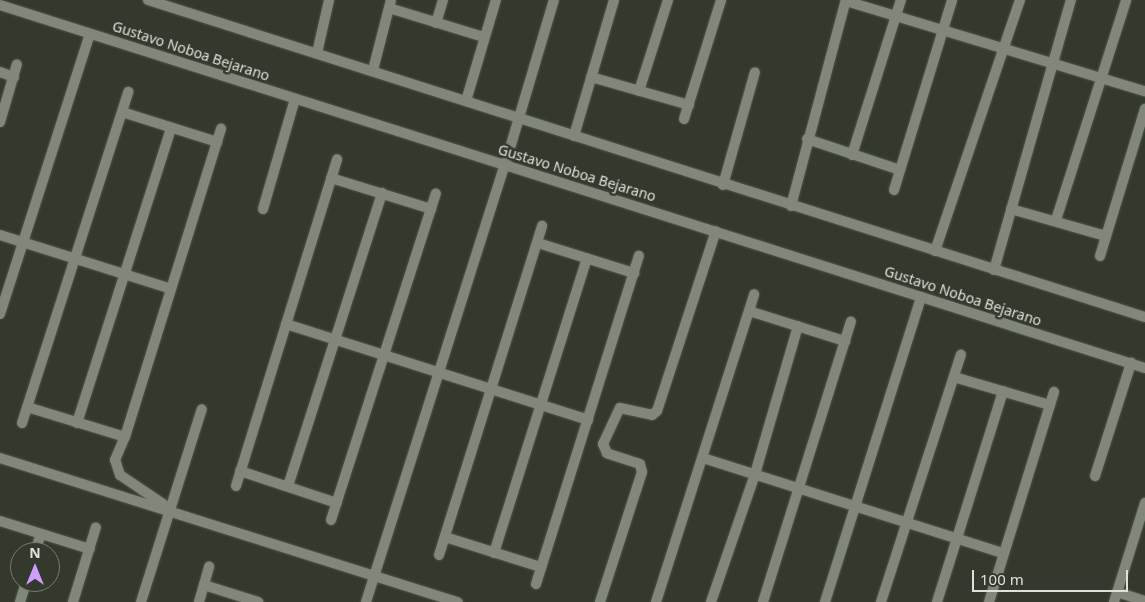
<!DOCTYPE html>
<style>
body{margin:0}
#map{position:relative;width:1145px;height:602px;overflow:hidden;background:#33392d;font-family:"Noto Sans",sans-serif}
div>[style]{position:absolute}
.roads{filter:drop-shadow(0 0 1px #51564c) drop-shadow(0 0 1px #51564c)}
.minor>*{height:10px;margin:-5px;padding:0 5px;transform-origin:5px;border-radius:5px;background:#81887a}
span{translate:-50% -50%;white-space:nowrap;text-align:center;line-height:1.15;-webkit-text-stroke:5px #33392d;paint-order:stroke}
.street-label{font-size:14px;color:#dde1d9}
.north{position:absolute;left:10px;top:542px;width:50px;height:50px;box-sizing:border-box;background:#33392d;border:1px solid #777c72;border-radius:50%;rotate:0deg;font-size:14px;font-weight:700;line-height:20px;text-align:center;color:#dde1d9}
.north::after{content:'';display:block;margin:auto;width:18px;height:22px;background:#d09dfe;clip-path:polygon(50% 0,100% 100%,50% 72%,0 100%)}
.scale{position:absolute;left:972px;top:570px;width:156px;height:22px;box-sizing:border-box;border:2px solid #dde1d9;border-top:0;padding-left:6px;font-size:15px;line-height:18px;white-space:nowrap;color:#dde1d9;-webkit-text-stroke:4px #33392d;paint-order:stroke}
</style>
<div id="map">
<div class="roads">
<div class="minor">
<div style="left:148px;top:0;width:1046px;rotate:17.64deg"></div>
<div style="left:846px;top:1px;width:312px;rotate:16.8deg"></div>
<div style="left:0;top:5px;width:1201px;rotate:17.59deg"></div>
<div style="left:389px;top:8px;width:99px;rotate:17deg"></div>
<div style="left:436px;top:23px;width:24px;rotate:-73deg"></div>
<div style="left:317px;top:53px;width:54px;rotate:-77.2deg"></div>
<div style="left:373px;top:70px;width:72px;rotate:-75.6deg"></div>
<div style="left:0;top:72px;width:15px;rotate:20deg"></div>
<div style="left:591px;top:77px;width:102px;rotate:15.9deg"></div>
<div style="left:639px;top:91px;width:96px;rotate:-72.3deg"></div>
<div style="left:466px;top:101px;width:105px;rotate:-73.5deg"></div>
<div style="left:122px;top:112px;width:100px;rotate:17.5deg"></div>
<div style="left:684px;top:119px;width:125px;rotate:-72.7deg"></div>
<div style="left:0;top:122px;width:60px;rotate:-73.7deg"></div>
<div style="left:574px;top:136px;width:142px;rotate:-73.6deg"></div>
<div style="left:807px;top:139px;width:98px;rotate:18.4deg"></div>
<div style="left:852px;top:155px;width:163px;rotate:-72.5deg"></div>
<div style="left:331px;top:178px;width:105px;rotate:17.2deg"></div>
<div style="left:723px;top:185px;width:117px;rotate:-74.2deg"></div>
<div style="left:894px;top:190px;width:199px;rotate:-73deg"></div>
<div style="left:791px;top:206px;width:213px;rotate:-75.1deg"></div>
<div style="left:263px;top:209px;width:115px;rotate:-73.8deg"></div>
<div style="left:1011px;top:209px;width:99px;rotate:15.9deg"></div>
<div style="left:1056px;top:220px;width:231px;rotate:-72.3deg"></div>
<div style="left:0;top:235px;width:179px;rotate:17.5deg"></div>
<div style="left:538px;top:243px;width:101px;rotate:17.4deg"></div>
<div style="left:935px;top:251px;width:265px;rotate:-71.3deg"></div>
<div style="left:1100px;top:256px;width:154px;rotate:-73deg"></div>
<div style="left:994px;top:270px;width:281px;rotate:-74.1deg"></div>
<div style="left:749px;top:311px;width:101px;rotate:17.4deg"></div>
<div style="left:0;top:314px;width:294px;rotate:-72.2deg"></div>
<div style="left:286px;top:324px;width:317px;rotate:17.6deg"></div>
<div style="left:954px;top:377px;width:100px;rotate:16.3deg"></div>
<div style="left:27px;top:407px;width:102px;rotate:17deg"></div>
<div style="left:22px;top:423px;width:348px;rotate:-72.2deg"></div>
<div style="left:77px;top:423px;width:310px;rotate:-72.3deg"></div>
<div style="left:0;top:458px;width:480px;rotate:17.5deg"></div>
<div style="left:703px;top:458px;width:315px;rotate:17.6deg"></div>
<div style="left:240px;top:471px;width:102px;rotate:18.3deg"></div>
<div style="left:1095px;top:476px;width:119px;rotate:-72.3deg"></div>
<div style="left:236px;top:486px;width:342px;rotate:-72.8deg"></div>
<div style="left:288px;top:486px;width:308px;rotate:-72.2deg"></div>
<div style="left:163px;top:504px;width:52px;rotate:-146deg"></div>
<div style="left:120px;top:475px;width:16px;rotate:-108deg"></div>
<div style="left:115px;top:460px;width:25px;rotate:-67deg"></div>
<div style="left:125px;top:437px;width:323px;rotate:-72.7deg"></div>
<div style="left:331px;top:520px;width:343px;rotate:-72.2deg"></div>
<div style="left:0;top:521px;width:94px;rotate:17.3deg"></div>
<div style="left:445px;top:537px;width:101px;rotate:17.4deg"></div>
<div style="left:35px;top:552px;width:19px;rotate:-72deg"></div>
<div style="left:494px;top:553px;width:309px;rotate:-72.5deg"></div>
<div style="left:439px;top:555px;width:345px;rotate:-72.6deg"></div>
<div style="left:536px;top:584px;width:344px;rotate:-72.6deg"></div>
<div style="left:204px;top:585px;width:57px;rotate:17.5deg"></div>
<div style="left:1117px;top:592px;width:29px;rotate:18deg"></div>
<div style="left:20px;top:602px;width:21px;rotate:-73deg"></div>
<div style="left:73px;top:602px;width:78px;rotate:-73deg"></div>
<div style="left:141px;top:602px;width:202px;rotate:-72.5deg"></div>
<div style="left:199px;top:602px;width:37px;rotate:-74deg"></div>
<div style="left:366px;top:602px;width:459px;rotate:-72.4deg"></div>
<div style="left:505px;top:165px;width:172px;rotate:-73.5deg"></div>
<div style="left:600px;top:602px;width:137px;rotate:-72.1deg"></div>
<div style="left:642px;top:472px;width:8px;rotate:-104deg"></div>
<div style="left:640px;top:464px;width:35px;rotate:-162deg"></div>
<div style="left:607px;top:453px;width:10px;rotate:-114deg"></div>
<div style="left:603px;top:444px;width:40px;rotate:-65deg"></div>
<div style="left:620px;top:408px;width:33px;rotate:12deg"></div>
<div style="left:652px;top:415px;width:6px;rotate:-39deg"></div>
<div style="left:657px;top:411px;width:189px;rotate:-71.9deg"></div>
<div style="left:656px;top:602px;width:323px;rotate:-72.3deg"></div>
<div style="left:711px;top:602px;width:135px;rotate:-71deg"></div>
<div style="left:755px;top:474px;width:154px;rotate:-73.8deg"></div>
<div style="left:763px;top:602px;width:294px;rotate:-72.6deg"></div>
<div style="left:825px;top:602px;width:320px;rotate:-72.5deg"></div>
<div style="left:881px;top:602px;width:260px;rotate:-72.1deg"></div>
<div style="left:937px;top:602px;width:221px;rotate:-72.6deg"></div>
<div style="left:989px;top:602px;width:220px;rotate:-72.8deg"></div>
<div style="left:1114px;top:602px;width:104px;rotate:-72.6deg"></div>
</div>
</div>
<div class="street-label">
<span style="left:191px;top:51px;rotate:18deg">Gustavo Noboa Bejarano</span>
<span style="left:577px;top:173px;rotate:17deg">Gustavo Noboa Bejarano</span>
<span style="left:963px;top:296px;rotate:18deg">Gustavo Noboa Bejarano</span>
</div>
<div class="north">N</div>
<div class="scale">100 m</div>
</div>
